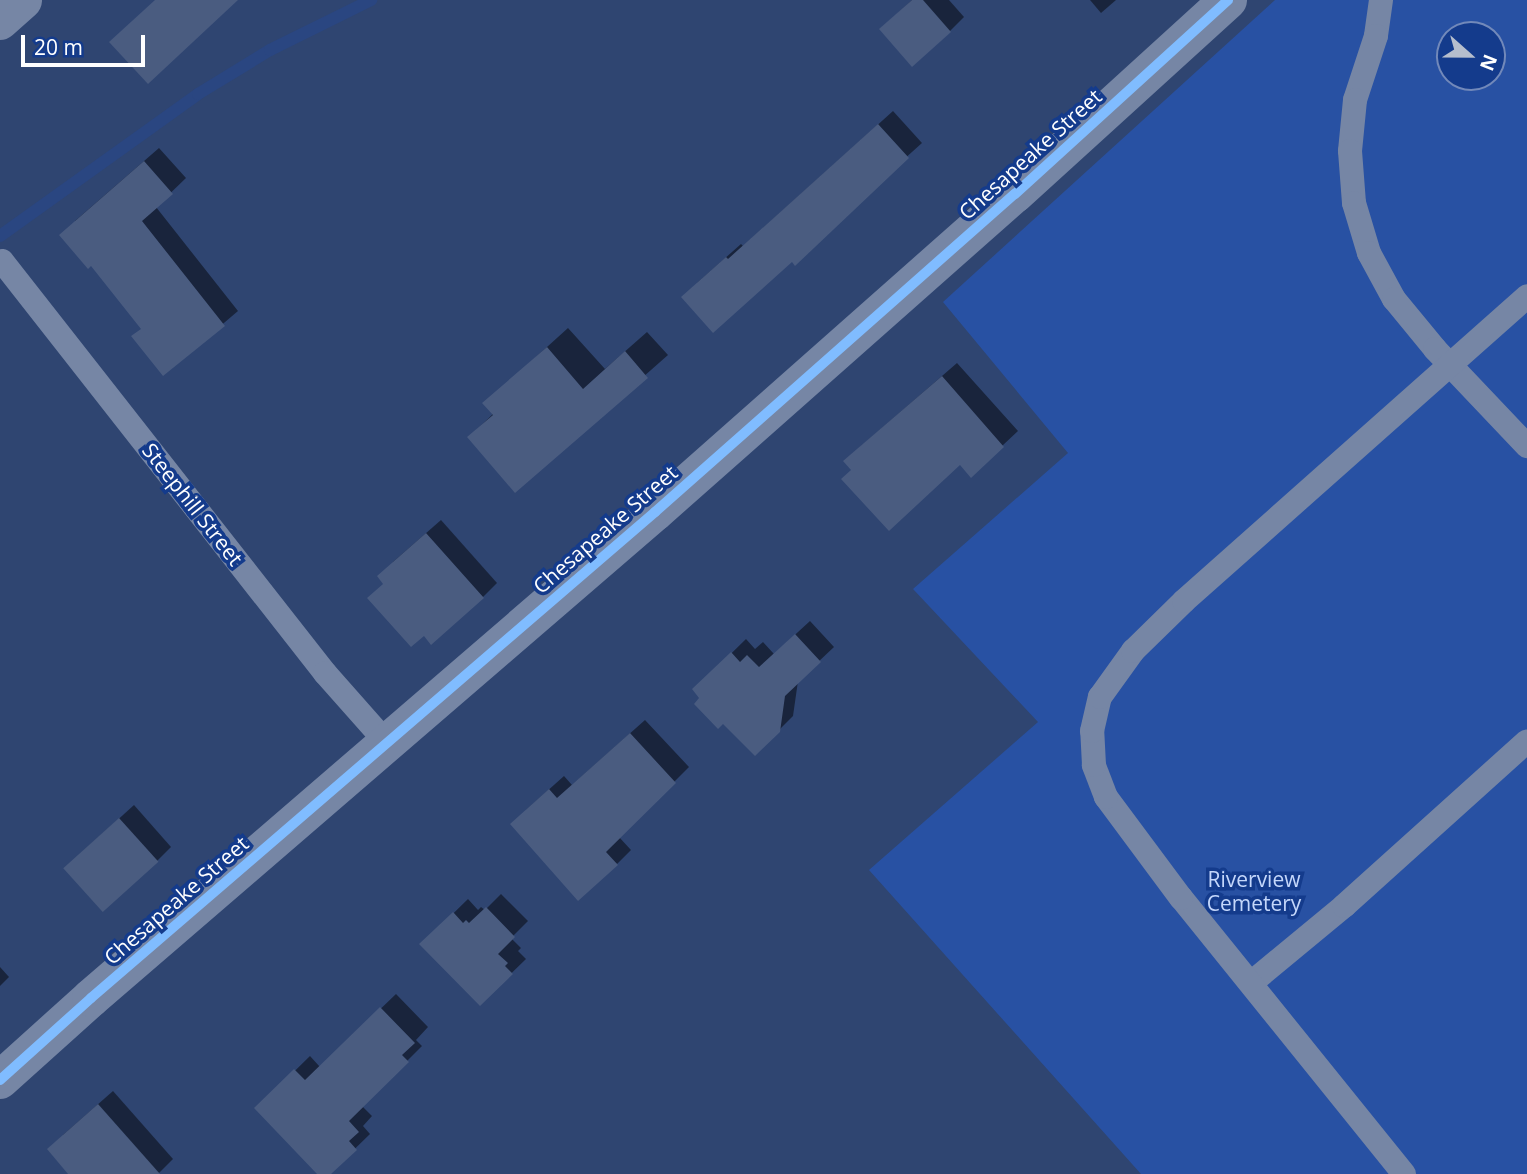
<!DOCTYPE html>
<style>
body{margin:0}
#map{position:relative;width:1527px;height:1174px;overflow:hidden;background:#2f4571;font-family:"Open Sans",sans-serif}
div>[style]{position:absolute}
.green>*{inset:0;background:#2851a3}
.shadow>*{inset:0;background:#0007}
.stream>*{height:12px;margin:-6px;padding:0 6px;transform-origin:6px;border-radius:6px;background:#2a4681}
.building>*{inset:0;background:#4a5c80;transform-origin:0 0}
.lane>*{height:24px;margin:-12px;padding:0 12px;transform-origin:12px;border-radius:12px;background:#7686a5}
.street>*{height:38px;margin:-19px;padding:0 19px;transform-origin:19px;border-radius:19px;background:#7686a5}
.cycleway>*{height:10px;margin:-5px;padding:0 5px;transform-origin:5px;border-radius:5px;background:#80bcff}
span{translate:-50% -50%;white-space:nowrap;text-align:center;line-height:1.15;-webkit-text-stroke:7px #143b8c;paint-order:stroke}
.street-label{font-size:21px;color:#fff}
.park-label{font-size:21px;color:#c4d7fb}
.north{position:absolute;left:1436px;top:21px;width:70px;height:70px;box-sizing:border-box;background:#143b8c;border:2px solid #7289ba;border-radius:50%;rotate:111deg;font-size:19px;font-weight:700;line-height:28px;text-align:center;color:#fff}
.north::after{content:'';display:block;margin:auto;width:24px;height:32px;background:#b6becd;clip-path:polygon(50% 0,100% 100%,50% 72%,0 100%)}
.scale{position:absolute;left:21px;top:35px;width:124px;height:32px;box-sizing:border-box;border:4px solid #fff;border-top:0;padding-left:9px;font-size:21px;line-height:24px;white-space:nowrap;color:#fff;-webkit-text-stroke:5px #143b8c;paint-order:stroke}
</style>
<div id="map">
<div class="green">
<div style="clip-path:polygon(evenodd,1275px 0,1527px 0,1527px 1174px,1141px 1174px,869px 870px,1038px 722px,913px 589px,1068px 453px,943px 302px,1275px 0,1450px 35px,1492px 35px,1492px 77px,1450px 77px,1450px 35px)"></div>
</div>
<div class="shadow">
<div style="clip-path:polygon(912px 0,949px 0,964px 17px,950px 31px,881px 29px)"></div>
<div style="clip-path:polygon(1090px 0,1116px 0,1101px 13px)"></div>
<div style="clip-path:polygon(893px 111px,922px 143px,792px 260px,697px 283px,741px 244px,743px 246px)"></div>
<div style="clip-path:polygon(159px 148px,186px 178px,156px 207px,238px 311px,164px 374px,142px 328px,75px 221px)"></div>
<div style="clip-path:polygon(568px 328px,605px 369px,647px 332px,668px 355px,515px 490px,469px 437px,494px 413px,485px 403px)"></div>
<div style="clip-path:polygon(957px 363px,1018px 431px,971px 475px,960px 463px,853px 470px,860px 447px)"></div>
<div style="clip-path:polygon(441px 520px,497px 583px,483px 597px,424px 634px,385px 583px,393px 562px)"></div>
<div style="clip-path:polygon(810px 621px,834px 647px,798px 681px,793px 716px,755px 754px,695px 689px,746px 639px,755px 649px,763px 642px,774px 654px)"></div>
<div style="clip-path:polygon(645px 720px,689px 767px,619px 837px,631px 850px,617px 864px,526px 810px,564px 776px,572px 785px)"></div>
<div style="clip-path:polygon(134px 805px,171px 847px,157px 861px,80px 854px)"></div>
<div style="clip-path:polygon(501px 894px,528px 921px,511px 938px,521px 948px,518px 951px,526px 959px,480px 1004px,422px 944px,468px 899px,478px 910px,481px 907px,485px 910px)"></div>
<div style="clip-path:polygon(0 967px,9px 977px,0 986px)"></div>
<div style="clip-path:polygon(396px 994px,428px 1027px,416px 1040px,422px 1046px,362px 1106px,372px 1116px,363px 1126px,370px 1134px,329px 1174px,320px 1174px,257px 1108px,310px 1056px,320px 1067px)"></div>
<div style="clip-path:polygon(113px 1091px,173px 1159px,158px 1174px,71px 1174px,63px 1135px)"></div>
</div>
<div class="stream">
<div style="left:0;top:236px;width:244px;rotate:-35.6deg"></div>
<div style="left:198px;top:94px;width:84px;rotate:-31.4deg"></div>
<div style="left:270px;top:50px;width:113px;rotate:-26.3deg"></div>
</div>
<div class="building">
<div style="clip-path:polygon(155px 0,238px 0,148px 84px,109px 42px)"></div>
<div style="clip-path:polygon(912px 0,923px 0,951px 32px,912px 67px,879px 29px)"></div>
<div style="clip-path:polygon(878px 124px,909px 158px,795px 266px,792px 262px,713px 333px,681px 297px,726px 257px,728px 259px)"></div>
<div style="clip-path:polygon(144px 161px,173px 194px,142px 221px,225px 326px,163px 376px,131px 336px,141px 329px,91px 266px,88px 269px,59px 235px)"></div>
<div style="clip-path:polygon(547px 347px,583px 389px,625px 351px,648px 378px,515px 493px,467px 437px,493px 415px,482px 403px)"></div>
<div style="clip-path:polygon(942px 376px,1004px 447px,971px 478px,960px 465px,889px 531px,841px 479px,851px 470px,843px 461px)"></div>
<div style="clip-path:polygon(426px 533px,484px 598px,431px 645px,424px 636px,411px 647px,367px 598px,383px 584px,377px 576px)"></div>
<div style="clip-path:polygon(795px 634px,821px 662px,785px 696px,780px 732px,755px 756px,723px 724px,718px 729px,694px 704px,699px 698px,692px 689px,731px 652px,740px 662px,747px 655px,759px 667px)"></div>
<div style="clip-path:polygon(630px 733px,676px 783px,606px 852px,618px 865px,578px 901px,510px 824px,549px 789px,557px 798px)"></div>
<div style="left:119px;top:818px;width:59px;height:75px;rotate:48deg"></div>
<div style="clip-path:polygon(486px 907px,515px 937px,498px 954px,508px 963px,505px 966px,513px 974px,480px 1006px,419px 944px,453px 912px,463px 923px,466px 920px,469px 923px)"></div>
<div style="clip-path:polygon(380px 1007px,415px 1043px,402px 1055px,409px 1062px,349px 1121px,359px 1132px,349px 1141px,357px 1150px,331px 1174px,317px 1174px,254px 1108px,294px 1069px,305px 1080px)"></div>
<div style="clip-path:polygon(98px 1104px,160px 1174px,68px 1174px,47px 1149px)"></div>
</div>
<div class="lane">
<div style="left:1381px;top:0;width:36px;rotate:98deg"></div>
<div style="left:1376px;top:36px;width:67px;rotate:108.2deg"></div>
<div style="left:1355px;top:100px;width:51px;rotate:95.6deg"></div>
<div style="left:1350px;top:151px;width:52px;rotate:85.6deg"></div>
<div style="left:1354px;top:203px;width:52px;rotate:73.3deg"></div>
<div style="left:1369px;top:253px;width:52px;rotate:61.5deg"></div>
<div style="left:1394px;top:299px;width:65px;rotate:50.6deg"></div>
<div style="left:1435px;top:349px;width:134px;rotate:46.5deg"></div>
<div style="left:2px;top:261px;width:524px;rotate:51.9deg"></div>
<div style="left:325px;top:673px;width:94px;rotate:48.5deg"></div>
<div style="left:1251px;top:983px;width:121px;rotate:-39.6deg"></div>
<div style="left:1344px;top:906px;width:246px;rotate:-42deg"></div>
<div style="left:1404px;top:1174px;width:355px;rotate:-128.9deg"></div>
<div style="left:1181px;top:898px;width:126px;rotate:-126.6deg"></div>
<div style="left:1106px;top:797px;width:34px;rotate:-111deg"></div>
<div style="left:1094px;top:765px;width:34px;rotate:-93deg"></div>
<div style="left:1092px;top:731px;width:35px;rotate:-77deg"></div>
<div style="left:1100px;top:697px;width:57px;rotate:-54.3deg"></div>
<div style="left:1133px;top:651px;width:71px;rotate:-44.4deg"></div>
<div style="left:1184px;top:601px;width:459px;rotate:-41.6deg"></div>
</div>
<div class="street">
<div style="left:0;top:21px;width:31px;rotate:-42deg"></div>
<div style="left:0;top:1080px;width:122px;rotate:-42deg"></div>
<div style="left:91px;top:998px;width:745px;rotate:-40.75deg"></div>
<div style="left:655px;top:512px;width:480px;rotate:-41.5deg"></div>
<div style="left:1015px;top:194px;width:288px;rotate:-42.3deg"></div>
</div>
<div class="cycleway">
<div style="left:0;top:1080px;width:122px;rotate:-42deg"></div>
<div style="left:91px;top:998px;width:745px;rotate:-40.75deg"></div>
<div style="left:655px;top:512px;width:480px;rotate:-41.5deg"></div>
<div style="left:1015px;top:194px;width:288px;rotate:-42.3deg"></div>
</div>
<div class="street-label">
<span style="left:1030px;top:154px;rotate:-42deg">Chesapeake Street</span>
<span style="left:193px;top:504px;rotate:52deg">Steephill Street</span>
<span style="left:605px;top:529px;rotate:-41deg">Chesapeake Street</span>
<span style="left:176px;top:900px;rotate:-41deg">Chesapeake Street</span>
</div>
<div class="park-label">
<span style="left:1254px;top:891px">Riverview<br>Cemetery</span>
</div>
<div class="north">N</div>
<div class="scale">20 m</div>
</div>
